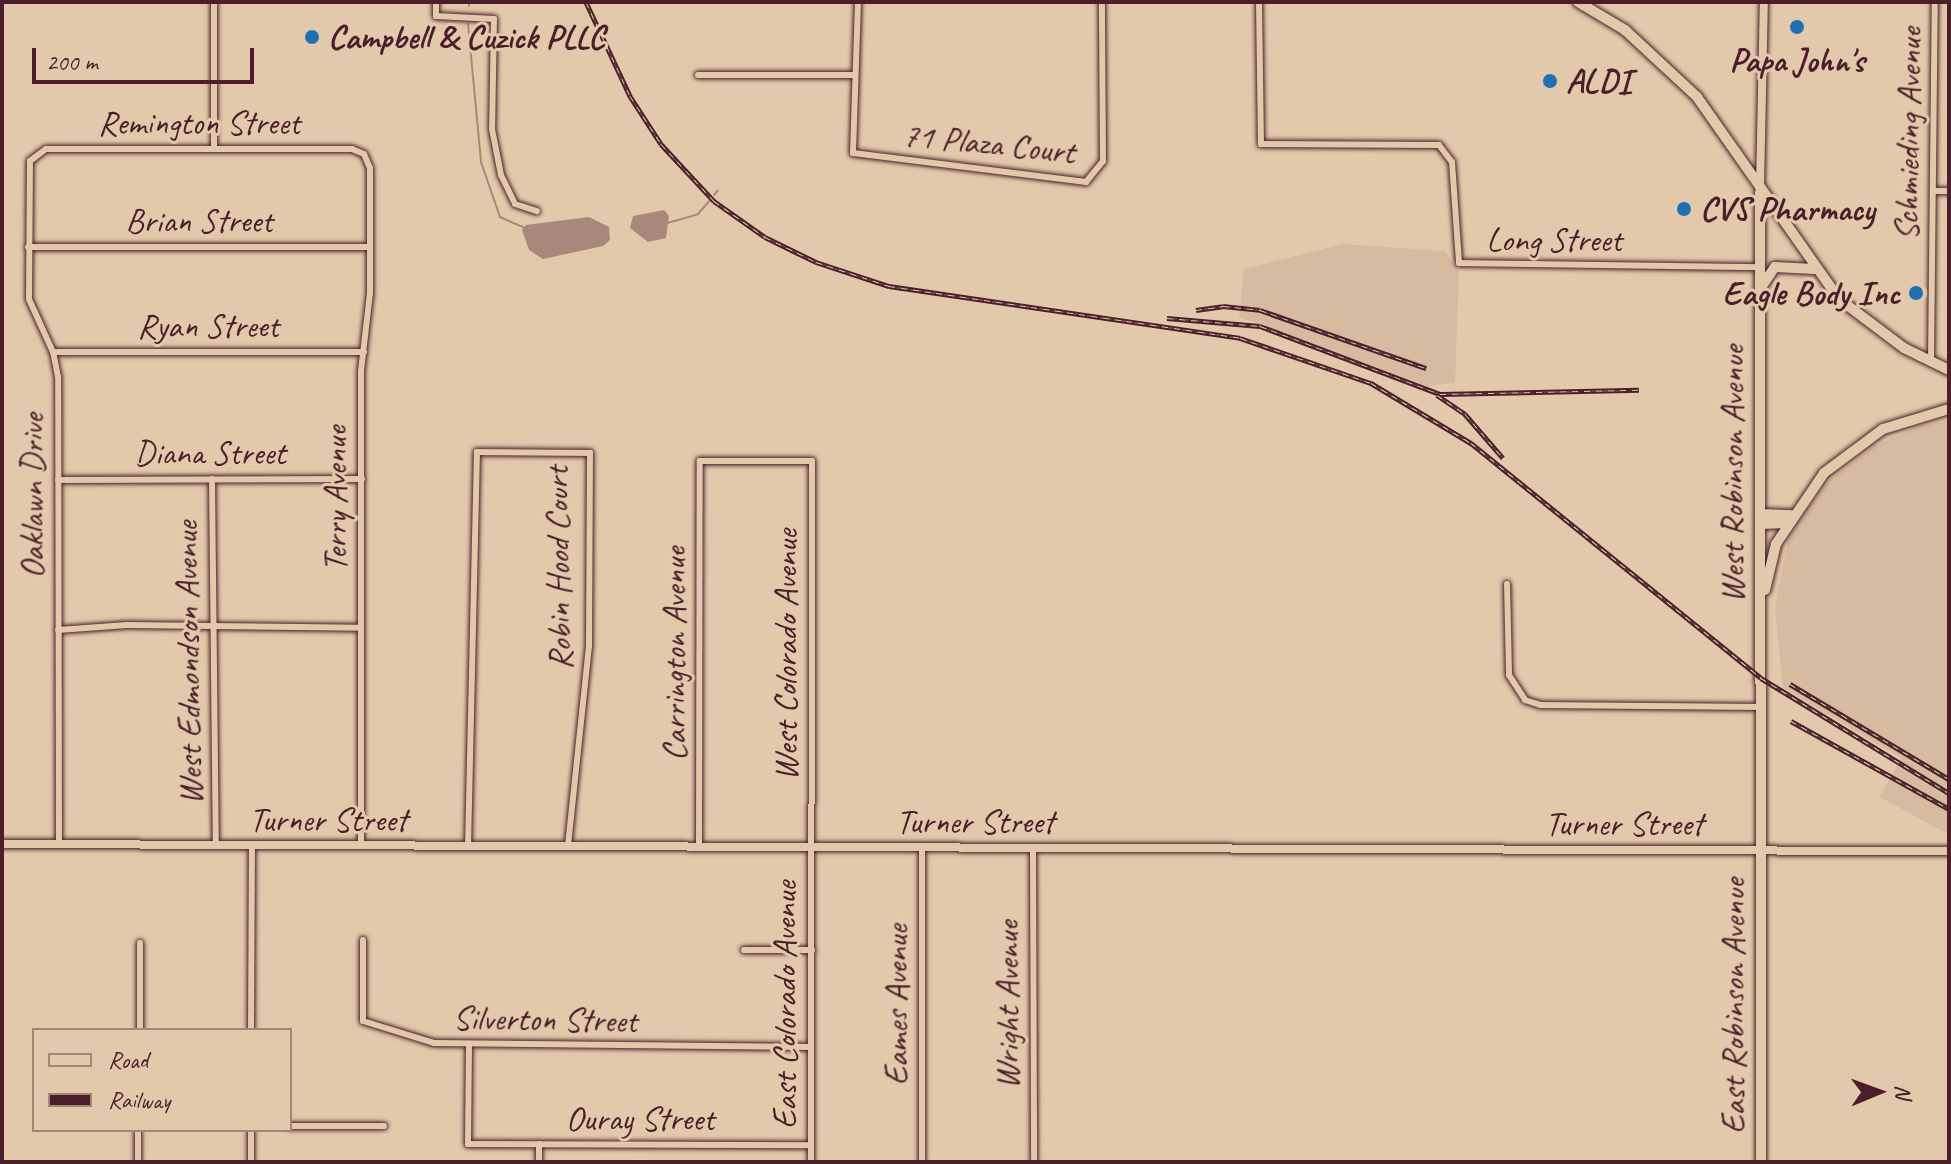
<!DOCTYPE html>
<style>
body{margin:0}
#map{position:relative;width:1951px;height:1164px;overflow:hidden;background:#e3c9ab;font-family:Caveat,sans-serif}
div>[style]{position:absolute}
.built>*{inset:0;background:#d6bba0}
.water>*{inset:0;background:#a9887b}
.stream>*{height:2px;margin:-1px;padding:0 1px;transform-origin:1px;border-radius:1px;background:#a9887b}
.roads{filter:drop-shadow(0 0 2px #4a1f2b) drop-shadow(0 0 2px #4a1f2b)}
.minor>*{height:6px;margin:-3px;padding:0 3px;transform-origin:3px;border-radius:3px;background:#e3c9ab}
.tertiary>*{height:8px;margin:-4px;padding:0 4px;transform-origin:4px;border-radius:4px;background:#e3c9ab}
.trunk>*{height:10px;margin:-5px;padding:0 5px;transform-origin:5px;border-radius:5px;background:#e3c9ab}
.rail>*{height:5px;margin-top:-2.5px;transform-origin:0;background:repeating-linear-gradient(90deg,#e3c9ab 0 6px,#4a1f2b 0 12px);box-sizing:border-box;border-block:2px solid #4a1f2b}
.dots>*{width:22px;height:22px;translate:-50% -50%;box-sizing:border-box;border:4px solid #e3c9ab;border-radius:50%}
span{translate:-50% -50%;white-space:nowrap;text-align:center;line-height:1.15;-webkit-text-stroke:6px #e3c9ab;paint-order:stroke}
.poi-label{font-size:34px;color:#4a1f2b;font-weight:700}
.left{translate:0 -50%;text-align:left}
.right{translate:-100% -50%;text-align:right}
.street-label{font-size:34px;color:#4a1f2b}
.frame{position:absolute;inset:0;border:4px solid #4a1f2b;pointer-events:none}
.legend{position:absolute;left:32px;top:1028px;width:260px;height:104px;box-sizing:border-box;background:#e3c9ab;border:2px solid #a68578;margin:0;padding:10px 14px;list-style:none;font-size:24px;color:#4a1f2b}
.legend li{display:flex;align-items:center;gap:16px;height:40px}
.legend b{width:40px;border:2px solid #a68578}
.north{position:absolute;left:1839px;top:1052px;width:80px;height:80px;-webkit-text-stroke:6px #e3c9ab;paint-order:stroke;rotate:89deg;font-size:22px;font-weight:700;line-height:32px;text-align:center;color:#4a1f2b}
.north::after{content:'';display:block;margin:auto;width:28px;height:36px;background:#4a1f2b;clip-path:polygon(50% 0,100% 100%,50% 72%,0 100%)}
.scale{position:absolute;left:32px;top:48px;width:222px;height:36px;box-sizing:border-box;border:4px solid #4a1f2b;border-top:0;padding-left:10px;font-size:24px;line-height:28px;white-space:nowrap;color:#4a1f2b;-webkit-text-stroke:6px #e3c9ab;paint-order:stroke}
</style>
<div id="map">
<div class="built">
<div style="clip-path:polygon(1343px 244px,1445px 251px,1459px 272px,1455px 383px,1426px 386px,1239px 317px,1244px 269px)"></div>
<div style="clip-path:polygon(1949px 421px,1949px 825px,1946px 833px,1880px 797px,1901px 758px,1783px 688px,1775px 608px,1788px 540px,1825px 484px,1874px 446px,1920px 426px)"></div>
</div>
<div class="water">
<div style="clip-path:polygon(664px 210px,669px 216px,666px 238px,648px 242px,630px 228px,633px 216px)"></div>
<div style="clip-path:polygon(589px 217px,609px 227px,610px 240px,603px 246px,543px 259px,529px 250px,522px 230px,526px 225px)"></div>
</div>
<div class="stream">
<div style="left:468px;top:2px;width:4px;rotate:76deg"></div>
<div style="left:468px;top:24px;width:139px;rotate:84.6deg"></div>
<div style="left:481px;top:162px;width:58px;rotate:70.9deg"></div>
<div style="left:500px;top:217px;width:30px;rotate:24deg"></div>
<div style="left:714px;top:195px;width:6px;rotate:-51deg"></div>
<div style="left:664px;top:224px;width:35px;rotate:-16deg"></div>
<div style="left:698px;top:214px;width:18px;rotate:-49deg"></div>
</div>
<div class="roads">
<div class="minor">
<div style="left:214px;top:2px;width:147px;rotate:90deg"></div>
<div style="left:436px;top:2px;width:14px;rotate:90deg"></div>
<div style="left:436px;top:16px;width:58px;rotate:3deg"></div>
<div style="left:494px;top:19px;width:110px;rotate:91deg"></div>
<div style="left:492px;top:129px;width:47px;rotate:78.9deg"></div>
<div style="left:501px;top:175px;width:32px;rotate:64deg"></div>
<div style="left:515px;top:204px;width:23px;rotate:18deg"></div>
<div style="left:858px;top:2px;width:151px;rotate:91.9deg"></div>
<div style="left:853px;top:153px;width:235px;rotate:7.1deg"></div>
<div style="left:1086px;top:182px;width:27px;rotate:-51deg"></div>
<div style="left:1103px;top:161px;width:159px;rotate:-90.4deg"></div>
<div style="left:1259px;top:2px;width:142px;rotate:89.2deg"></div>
<div style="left:1261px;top:144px;width:178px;rotate:0.3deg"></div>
<div style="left:1439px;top:145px;width:21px;rotate:53deg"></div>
<div style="left:1452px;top:162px;width:101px;rotate:86deg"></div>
<div style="left:1459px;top:263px;width:300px;rotate:0.8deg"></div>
<div style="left:698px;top:75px;width:157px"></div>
<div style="left:1933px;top:191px;width:16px"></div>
<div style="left:28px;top:247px;width:342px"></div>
<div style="left:53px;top:352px;width:311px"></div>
<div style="left:1931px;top:362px;width:360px;rotate:-89.4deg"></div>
<div style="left:212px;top:479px;width:367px;rotate:89.4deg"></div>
<div style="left:58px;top:480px;width:304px;rotate:-0.2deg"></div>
<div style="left:1507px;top:584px;width:91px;rotate:88.7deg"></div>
<div style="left:1509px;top:675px;width:30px;rotate:57deg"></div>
<div style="left:1525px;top:700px;width:16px;rotate:18deg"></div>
<div style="left:1540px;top:705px;width:221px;rotate:0.5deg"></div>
<div style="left:58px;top:630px;width:69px;rotate:-4.1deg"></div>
<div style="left:127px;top:625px;width:234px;rotate:0.7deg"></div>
<div style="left:59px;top:845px;width:468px;rotate:-90.1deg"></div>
<div style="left:58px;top:377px;width:25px;rotate:-101deg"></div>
<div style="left:53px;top:352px;width:58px;rotate:-114.4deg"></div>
<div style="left:29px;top:299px;width:138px;rotate:-89.6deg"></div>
<div style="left:30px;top:161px;width:20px;rotate:-37deg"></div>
<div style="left:46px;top:149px;width:306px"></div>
<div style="left:352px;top:149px;width:13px;rotate:23deg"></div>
<div style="left:364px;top:154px;width:15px;rotate:67deg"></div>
<div style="left:370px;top:168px;width:125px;rotate:90deg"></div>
<div style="left:370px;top:293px;width:79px;rotate:96.6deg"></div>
<div style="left:361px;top:371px;width:475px;rotate:90deg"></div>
<div style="left:468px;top:847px;width:395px;rotate:-88.7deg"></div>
<div style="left:477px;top:452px;width:113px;rotate:0.5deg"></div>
<div style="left:590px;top:453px;width:193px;rotate:90.3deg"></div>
<div style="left:589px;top:646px;width:202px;rotate:96deg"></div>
<div style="left:1033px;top:847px;width:315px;rotate:89.8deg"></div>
<div style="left:699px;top:848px;width:387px;rotate:-89.9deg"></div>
<div style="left:700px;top:461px;width:112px"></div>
<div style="left:812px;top:461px;width:701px;rotate:90.08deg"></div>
<div style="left:922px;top:848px;width:314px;rotate:90deg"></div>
<div style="left:363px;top:940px;width:81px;rotate:90deg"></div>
<div style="left:363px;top:1021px;width:74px;rotate:17.2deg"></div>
<div style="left:434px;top:1043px;width:377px;rotate:0.6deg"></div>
<div style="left:744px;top:950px;width:68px"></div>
<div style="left:140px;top:1030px;width:87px;rotate:-90deg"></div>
<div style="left:251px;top:1030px;width:184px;rotate:-89.7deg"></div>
<div style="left:469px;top:1046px;width:98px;rotate:90.6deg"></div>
<div style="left:468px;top:1144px;width:343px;rotate:0.2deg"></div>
<div style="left:290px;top:1126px;width:94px"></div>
<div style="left:138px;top:1162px;width:32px;rotate:-90deg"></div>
<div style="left:251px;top:1162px;width:32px;rotate:-90deg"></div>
<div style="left:539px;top:1162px;width:18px;rotate:-90deg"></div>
</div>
<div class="tertiary">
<div style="left:1760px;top:187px;width:185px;rotate:-88.8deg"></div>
<div style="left:2px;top:844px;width:1947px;rotate:0.21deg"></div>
</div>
<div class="trunk">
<div style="left:1578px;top:2px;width:55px;rotate:30.8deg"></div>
<div style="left:1625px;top:30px;width:98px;rotate:42.9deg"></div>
<div style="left:1697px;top:97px;width:247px;rotate:54.9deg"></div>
<div style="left:1839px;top:299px;width:81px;rotate:37deg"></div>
<div style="left:1904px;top:348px;width:50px;rotate:26.1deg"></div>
<div style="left:1760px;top:192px;width:970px;rotate:89.94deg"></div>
<div style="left:1762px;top:286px;width:23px;rotate:-56deg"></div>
<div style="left:1775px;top:267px;width:39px;rotate:3deg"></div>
<div style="left:1760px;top:514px;width:33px;rotate:2deg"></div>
<div style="left:1760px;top:524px;width:27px;rotate:-2deg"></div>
<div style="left:1765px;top:590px;width:47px;rotate:-76.6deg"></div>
<div style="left:1776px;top:544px;width:86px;rotate:-55.9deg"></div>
<div style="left:1824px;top:473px;width:74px;rotate:-36.7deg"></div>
<div style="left:1883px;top:429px;width:69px;rotate:-16.9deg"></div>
</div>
</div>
<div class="rail">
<div style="left:586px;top:2px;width:104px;rotate:64.9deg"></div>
<div style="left:630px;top:96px;width:57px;rotate:57.1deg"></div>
<div style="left:661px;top:144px;width:78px;rotate:47.1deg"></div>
<div style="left:714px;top:201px;width:62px;rotate:35.2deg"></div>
<div style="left:765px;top:237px;width:57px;rotate:26.1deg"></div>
<div style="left:816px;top:262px;width:77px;rotate:18.2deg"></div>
<div style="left:889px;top:286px;width:355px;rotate:8.4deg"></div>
<div style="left:1240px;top:338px;width:139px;rotate:19deg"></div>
<div style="left:1371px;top:383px;width:117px;rotate:31deg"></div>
<div style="left:1471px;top:443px;width:373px;rotate:39deg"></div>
<div style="left:1761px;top:678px;width:220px;rotate:31.5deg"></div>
<div style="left:1196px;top:310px;width:27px;rotate:-8deg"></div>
<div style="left:1223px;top:306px;width:37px;rotate:6deg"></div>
<div style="left:1260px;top:310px;width:176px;rotate:19.3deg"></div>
<div style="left:1167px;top:318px;width:93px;rotate:4.9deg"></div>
<div style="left:1260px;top:326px;width:192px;rotate:20.7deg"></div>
<div style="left:1440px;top:394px;width:199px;rotate:-1.2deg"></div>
<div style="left:1437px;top:395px;width:34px;rotate:34deg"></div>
<div style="left:1465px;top:414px;width:58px;rotate:49.2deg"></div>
<div style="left:1790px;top:684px;width:185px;rotate:30.9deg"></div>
<div style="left:1791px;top:721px;width:181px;rotate:29.1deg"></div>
</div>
<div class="dots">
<div style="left:1797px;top:27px;background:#1f6fb2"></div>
<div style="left:312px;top:37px;background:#1f6fb2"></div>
<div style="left:1550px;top:81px;background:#1f6fb2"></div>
<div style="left:1684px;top:209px;background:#1f6fb2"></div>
<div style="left:1916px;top:293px;background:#1f6fb2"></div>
</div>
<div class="poi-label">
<span class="left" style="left:328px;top:37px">Campbell &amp; Cuzick PLLC</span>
<span style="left:1797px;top:60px">Papa John's</span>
<span class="left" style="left:1566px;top:81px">ALDI</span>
<span class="left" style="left:1700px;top:209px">CVS Pharmacy</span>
<span class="right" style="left:1900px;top:293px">Eagle Body Inc</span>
</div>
<div class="street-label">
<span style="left:199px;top:123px">Remington Street</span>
<span style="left:1908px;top:134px;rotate:-89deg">Schmieding Avenue</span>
<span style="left:989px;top:143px;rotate:6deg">71 Plaza Court</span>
<span style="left:199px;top:221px">Brian Street</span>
<span style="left:1554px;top:240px">Long Street</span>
<span style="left:208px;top:326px">Ryan Street</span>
<span style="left:210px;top:453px">Diana Street</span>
<span style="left:1732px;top:474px;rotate:-90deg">West Robinson Avenue</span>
<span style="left:32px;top:496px;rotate:-90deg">Oaklawn Drive</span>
<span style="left:335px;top:499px;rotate:-90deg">Terry Avenue</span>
<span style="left:558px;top:568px;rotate:-91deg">Robin Hood Court</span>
<span style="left:674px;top:654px;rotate:-90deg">Carrington Avenue</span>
<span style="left:786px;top:655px;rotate:-90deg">West Colorado Avenue</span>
<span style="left:188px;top:663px;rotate:-91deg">West Edmondson Avenue</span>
<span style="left:328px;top:820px">Turner Street</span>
<span style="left:975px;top:822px">Turner Street</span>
<span style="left:1624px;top:824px">Turner Street</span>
<span style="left:785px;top:1005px;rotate:-90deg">East Colorado Avenue</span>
<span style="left:896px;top:1005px;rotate:-90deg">Eames Avenue</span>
<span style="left:1007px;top:1005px;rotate:-90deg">Wright Avenue</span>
<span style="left:1733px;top:1006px;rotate:-90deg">East Robinson Avenue</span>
<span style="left:545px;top:1019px;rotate:1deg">Silverton Street</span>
<span style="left:640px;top:1119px">Ouray Street</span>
</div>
<div class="frame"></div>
<ul class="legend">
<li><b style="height:10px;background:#e3c9ab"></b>Road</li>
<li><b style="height:10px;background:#4a1f2b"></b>Railway</li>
</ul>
<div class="north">N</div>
<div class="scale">200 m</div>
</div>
